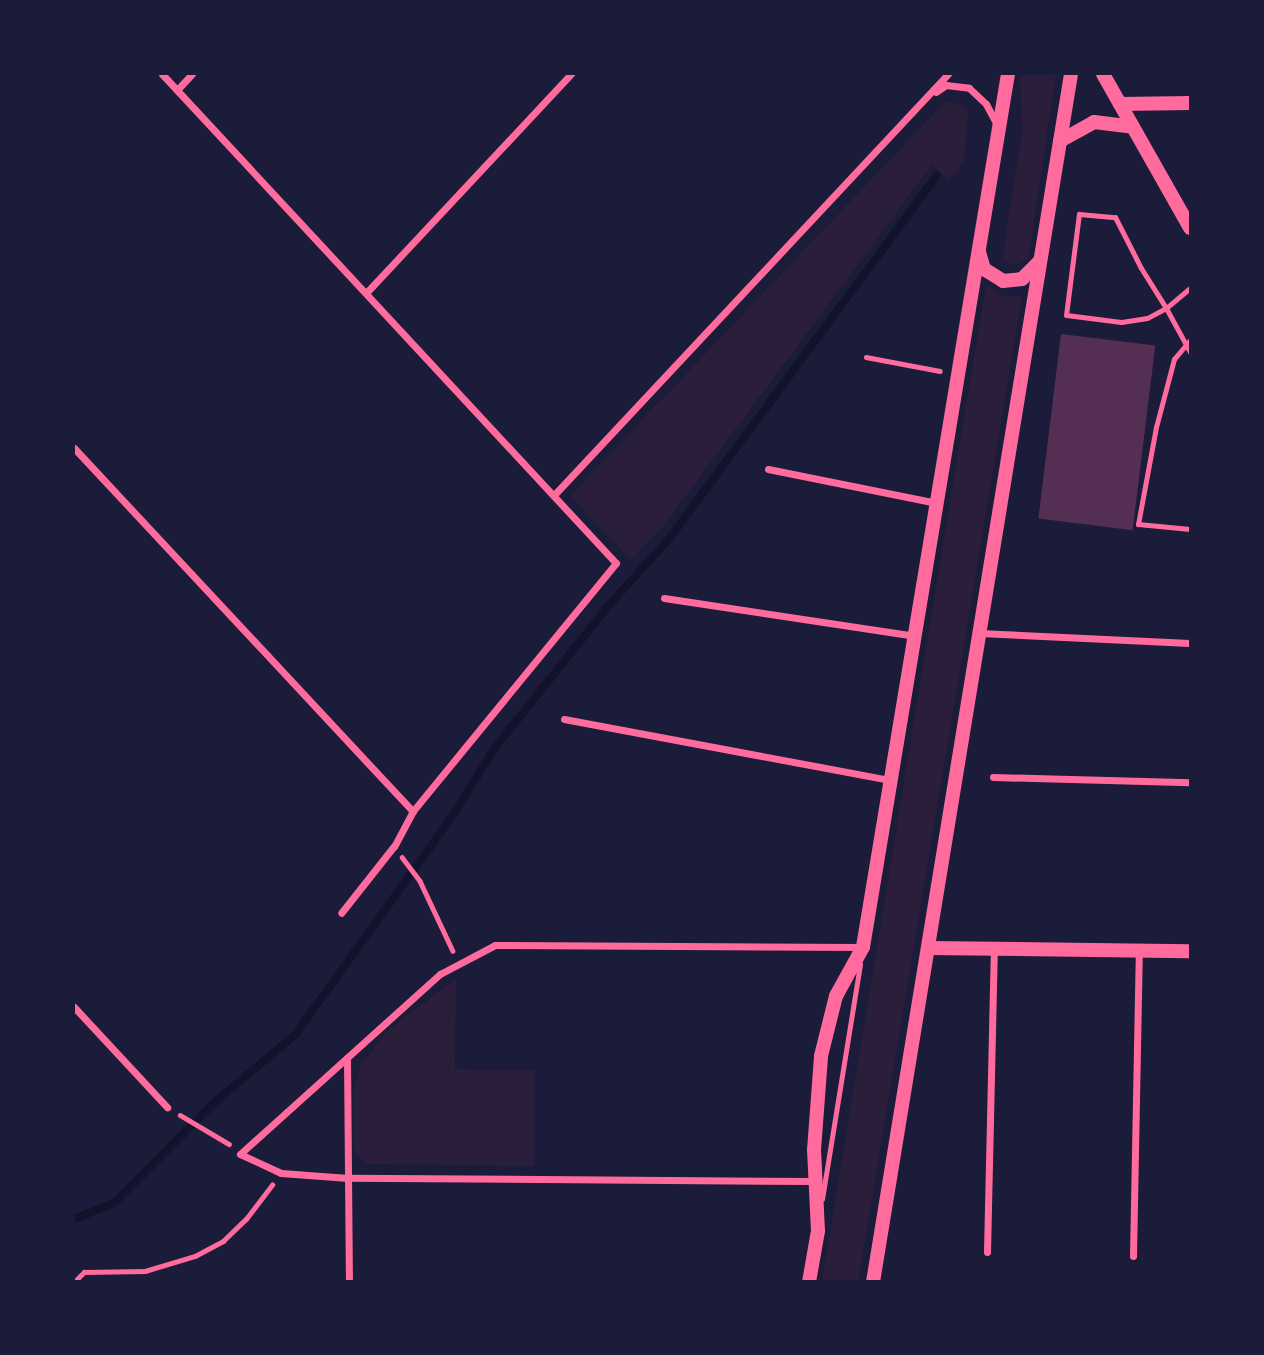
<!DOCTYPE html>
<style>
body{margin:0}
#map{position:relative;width:1264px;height:1355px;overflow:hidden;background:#1b1b3a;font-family:"Varela Round",sans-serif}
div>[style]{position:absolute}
.green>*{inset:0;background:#2a1e3b}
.stream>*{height:8px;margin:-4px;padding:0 4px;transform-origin:4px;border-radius:4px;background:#12122b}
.building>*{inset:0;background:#542f53;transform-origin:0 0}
.path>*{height:4.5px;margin:-2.25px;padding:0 2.25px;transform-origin:2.25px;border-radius:2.25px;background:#ff6b9d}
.service>*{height:5px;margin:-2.5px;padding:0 2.5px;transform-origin:2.5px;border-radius:2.5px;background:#ff6b9d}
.minor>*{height:7px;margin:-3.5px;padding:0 3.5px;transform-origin:3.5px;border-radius:3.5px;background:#ff6b9d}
.secondary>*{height:14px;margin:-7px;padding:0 7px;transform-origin:7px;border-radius:7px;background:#ff6b9d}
span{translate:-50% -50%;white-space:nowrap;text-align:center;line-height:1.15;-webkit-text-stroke:7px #1b1b3a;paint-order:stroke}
.frame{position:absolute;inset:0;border:75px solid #1b1b3a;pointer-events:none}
</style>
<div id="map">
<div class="green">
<div style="clip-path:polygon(1020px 74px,1056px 74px,1028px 260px,1015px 265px,1002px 260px,1022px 133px)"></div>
<div style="clip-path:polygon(945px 102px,962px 104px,968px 111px,964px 162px,949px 180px,932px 165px,660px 530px,631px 560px,570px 496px)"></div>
<div style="clip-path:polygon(986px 284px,1004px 296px,1022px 297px,858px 1281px,822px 1281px)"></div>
<div style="clip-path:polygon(456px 979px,455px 1069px,534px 1070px,534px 1166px,365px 1164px,354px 1149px,354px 1087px,361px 1065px,387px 1031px)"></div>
</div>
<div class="stream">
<div style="left:74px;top:1219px;width:43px;rotate:-21.8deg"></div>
<div style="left:114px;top:1203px;width:144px;rotate:-45deg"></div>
<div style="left:216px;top:1101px;width:103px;rotate:-39.9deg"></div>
<div style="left:295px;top:1035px;width:274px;rotate:-54.3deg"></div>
<div style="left:455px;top:812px;width:74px;rotate:-58.2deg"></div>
<div style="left:494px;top:749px;width:184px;rotate:-51.4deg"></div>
<div style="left:609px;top:605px;width:89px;rotate:-47.7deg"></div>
<div style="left:669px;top:539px;width:451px;rotate:-53.6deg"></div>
</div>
<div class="building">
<div style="left:1061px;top:334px;width:95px;height:186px;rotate:7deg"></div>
</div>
<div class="path">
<div style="left:866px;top:357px;width:75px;rotate:10.7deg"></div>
<div style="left:402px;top:857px;width:30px;rotate:53deg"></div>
<div style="left:420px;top:881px;width:77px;rotate:64.8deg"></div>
<div style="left:180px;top:1115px;width:57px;rotate:30.6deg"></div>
<div style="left:74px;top:1282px;width:14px;rotate:-45deg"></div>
<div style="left:84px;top:1272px;width:61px;rotate:-0.9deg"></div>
<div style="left:145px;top:1271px;width:52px;rotate:-16.7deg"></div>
<div style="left:195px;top:1256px;width:32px;rotate:-28deg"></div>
<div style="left:223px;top:1241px;width:32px;rotate:-44deg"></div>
<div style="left:246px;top:1219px;width:43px;rotate:-52.6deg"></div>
</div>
<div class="service">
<div style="left:1190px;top:288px;width:31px;rotate:140deg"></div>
<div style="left:1166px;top:308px;width:21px;rotate:152deg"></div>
<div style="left:1147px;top:318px;width:26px;rotate:171deg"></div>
<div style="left:1121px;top:322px;width:55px;rotate:-172.7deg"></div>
<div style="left:1066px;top:315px;width:102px;rotate:-82.7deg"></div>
<div style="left:1079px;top:214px;width:36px;rotate:5deg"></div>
<div style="left:1115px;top:217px;width:57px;rotate:63deg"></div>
<div style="left:1141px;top:268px;width:47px;rotate:58deg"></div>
<div style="left:1166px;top:308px;width:50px;rotate:61.4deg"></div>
<div style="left:1190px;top:340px;width:25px;rotate:130deg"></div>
<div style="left:1174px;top:359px;width:70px;rotate:104.8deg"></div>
<div style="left:1156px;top:427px;width:99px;rotate:100.5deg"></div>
<div style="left:1138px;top:524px;width:52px;rotate:5.5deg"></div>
<div style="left:822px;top:1199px;width:238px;rotate:-80.8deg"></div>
</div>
<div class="minor">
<div style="left:162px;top:74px;width:667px;rotate:47.13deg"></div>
<div style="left:616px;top:563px;width:320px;rotate:129.3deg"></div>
<div style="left:413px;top:811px;width:40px;rotate:118deg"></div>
<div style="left:394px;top:846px;width:85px;rotate:128.3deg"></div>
<div style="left:177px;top:90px;width:22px;rotate:-47deg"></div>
<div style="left:936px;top:92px;width:12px;rotate:-35deg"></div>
<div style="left:946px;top:85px;width:23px;rotate:7deg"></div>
<div style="left:969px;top:88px;width:23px;rotate:43deg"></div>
<div style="left:986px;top:104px;width:24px;rotate:62deg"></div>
<div style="left:366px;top:293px;width:300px;rotate:-46.9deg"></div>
<div style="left:74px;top:448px;width:497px;rotate:47deg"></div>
<div style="left:768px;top:469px;width:171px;rotate:11.4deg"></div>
<div style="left:554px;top:495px;width:577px;rotate:-46.9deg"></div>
<div style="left:664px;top:598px;width:253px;rotate:8.6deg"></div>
<div style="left:979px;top:633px;width:211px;rotate:2.7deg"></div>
<div style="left:564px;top:719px;width:332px;rotate:10.6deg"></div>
<div style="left:993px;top:777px;width:197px;rotate:1.5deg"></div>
<div style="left:74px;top:1007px;width:137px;rotate:47.1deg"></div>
<div style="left:347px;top:1058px;width:224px;rotate:89.5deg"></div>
<div style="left:814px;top:1181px;width:466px;rotate:-179.6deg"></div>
<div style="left:348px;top:1178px;width:67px;rotate:-175.7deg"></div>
<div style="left:281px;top:1173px;width:45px;rotate:-155.1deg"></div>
<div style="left:240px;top:1154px;width:269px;rotate:-42deg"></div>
<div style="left:440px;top:974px;width:62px;rotate:-27.8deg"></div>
<div style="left:495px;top:945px;width:367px;rotate:0.3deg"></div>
<div style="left:987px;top:1252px;width:303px;rotate:-88.7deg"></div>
<div style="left:1133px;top:1256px;width:305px;rotate:-88.9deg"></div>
</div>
<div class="secondary">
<div style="left:1103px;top:74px;width:177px;rotate:60.5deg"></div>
<div style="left:1120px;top:104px;width:70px;rotate:-0.8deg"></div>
<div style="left:1060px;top:141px;width:39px;rotate:-29deg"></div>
<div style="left:1094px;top:122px;width:39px;rotate:7deg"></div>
<div style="left:979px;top:252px;width:18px;rotate:74deg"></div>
<div style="left:984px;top:269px;width:22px;rotate:32deg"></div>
<div style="left:1003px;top:281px;width:19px;rotate:-6deg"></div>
<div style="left:1022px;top:279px;width:24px;rotate:-45deg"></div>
<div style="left:928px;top:948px;width:262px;rotate:0.7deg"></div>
<div style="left:809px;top:1282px;width:52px;rotate:-80deg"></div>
<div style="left:818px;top:1231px;width:81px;rotate:-92.8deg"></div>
<div style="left:814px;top:1150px;width:94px;rotate:-85.7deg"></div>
<div style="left:821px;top:1056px;width:62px;rotate:-76deg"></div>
<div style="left:836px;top:996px;width:56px;rotate:-61.1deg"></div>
<div style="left:863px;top:947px;width:885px;rotate:-80.57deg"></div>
<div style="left:873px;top:1282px;width:1224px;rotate:-80.69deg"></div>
</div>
<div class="frame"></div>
</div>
